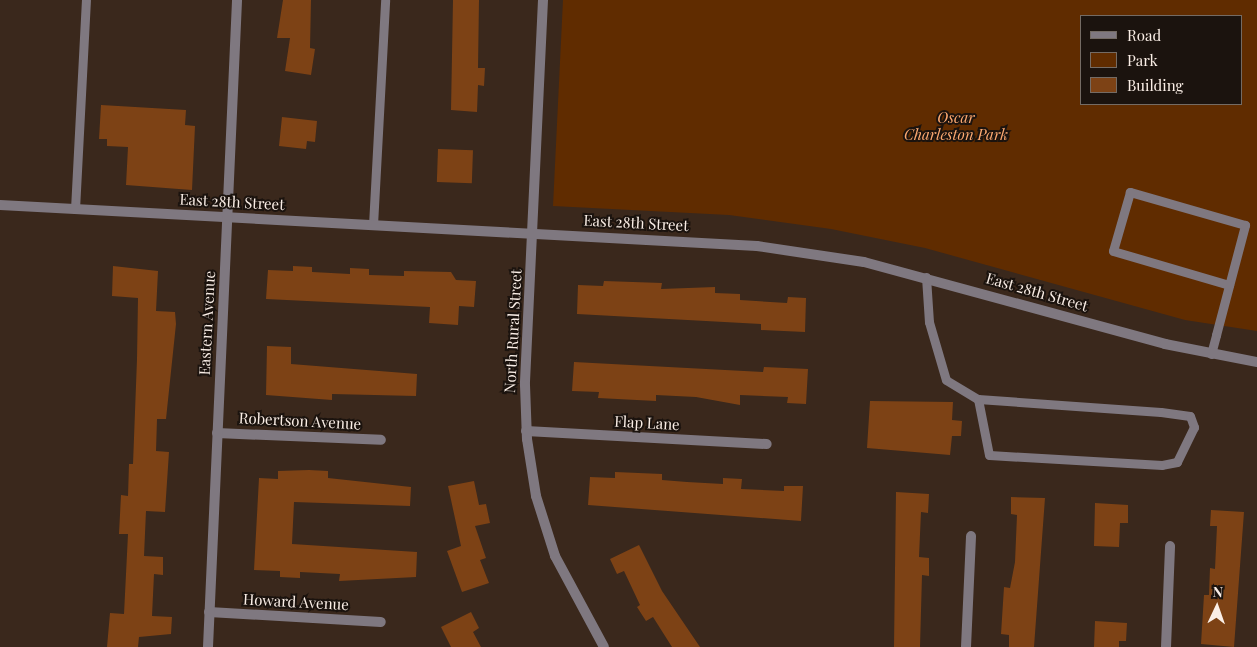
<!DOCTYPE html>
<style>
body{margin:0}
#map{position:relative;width:1257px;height:647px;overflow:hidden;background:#3a281c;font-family:"Playfair Display",serif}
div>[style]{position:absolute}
.green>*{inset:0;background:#602c00}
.building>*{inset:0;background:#7d4215;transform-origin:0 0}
.lane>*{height:9px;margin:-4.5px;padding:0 4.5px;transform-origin:4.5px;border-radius:4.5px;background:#7f7880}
.street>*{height:10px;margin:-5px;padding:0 5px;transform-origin:5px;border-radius:5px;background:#7f7880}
span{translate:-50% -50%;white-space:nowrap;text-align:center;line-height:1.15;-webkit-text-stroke:4px #1b130e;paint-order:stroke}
.park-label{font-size:15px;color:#fda971;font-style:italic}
.street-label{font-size:15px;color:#faeee6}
.legend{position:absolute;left:1080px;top:15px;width:162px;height:90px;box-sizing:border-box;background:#1b130e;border:1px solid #746b64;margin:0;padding:6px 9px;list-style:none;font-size:15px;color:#faeee6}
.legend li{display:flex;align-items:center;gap:10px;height:25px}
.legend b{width:25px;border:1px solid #746b64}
.north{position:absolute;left:1192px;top:582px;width:50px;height:50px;-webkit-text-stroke:4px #1b130e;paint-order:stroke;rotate:3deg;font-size:14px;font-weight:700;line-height:20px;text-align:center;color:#faeee6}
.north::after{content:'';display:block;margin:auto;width:18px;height:22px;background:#faeee6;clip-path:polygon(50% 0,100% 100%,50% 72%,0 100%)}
</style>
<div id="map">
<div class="green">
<div style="clip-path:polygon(evenodd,563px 0,1257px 0,1257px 331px,1185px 320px,925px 248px,831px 229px,729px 215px,553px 206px,563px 0,1081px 16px,1241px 16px,1241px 104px,1081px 104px,1081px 16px)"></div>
</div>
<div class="building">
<div style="clip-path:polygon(283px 0,311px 0,310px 48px,315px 49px,311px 75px,285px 71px,290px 38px,277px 38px)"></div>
<div style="clip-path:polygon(453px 0,479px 0,478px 68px,485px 68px,484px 86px,478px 85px,477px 112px,451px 110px)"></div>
<div style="clip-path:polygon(101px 105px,186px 110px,185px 125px,195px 126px,192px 190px,126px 185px,128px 147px,107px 146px,107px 139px,99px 139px)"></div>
<div style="clip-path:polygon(282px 117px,317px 121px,315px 142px,307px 141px,306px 149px,279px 146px)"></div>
<div style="left:438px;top:149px;width:35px;height:33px;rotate:2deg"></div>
<div style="clip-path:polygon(113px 266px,158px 271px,156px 311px,175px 312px,176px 324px,166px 419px,157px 419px,156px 451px,169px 452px,165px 512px,146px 511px,144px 556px,163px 557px,163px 575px,154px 574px,152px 616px,172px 617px,171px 634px,139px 637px,138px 647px,107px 647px,110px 613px,124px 614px,128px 534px,119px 534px,121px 495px,128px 496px,129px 464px,133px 464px,137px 359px,138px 298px,112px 296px)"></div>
<div style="clip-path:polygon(293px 266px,312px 267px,312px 272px,350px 274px,350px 268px,369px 269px,369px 275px,404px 276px,404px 271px,451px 272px,456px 280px,476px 281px,474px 307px,459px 306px,458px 325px,429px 323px,430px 307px,266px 299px,268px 270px,293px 271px)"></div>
<div style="clip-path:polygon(604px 281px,662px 283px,661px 289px,715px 287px,715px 293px,740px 294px,740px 300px,787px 303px,788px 297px,806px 298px,805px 332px,761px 330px,761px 324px,577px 314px,578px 285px,603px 286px)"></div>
<div style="clip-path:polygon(267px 346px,291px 347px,291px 364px,417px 374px,416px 396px,332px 394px,332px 400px,266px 395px)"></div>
<div style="clip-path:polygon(574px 362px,763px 372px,764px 367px,808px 369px,806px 404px,787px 403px,788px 397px,740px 395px,740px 405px,696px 397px,656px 395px,656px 401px,598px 398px,599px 392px,572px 391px)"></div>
<div style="clip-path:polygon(870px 401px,953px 402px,952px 420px,962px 421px,961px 436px,952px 436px,950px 455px,867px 448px)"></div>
<div style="clip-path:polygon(309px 470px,328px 471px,328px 478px,411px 487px,410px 506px,294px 502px,292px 544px,417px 552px,416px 577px,339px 581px,340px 574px,300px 572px,300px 578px,280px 577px,280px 571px,254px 570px,259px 478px,278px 479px,278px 471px)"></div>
<div style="clip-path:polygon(615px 472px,662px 474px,662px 480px,687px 482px,723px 484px,723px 478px,742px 479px,741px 489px,784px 491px,784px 486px,803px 486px,801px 521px,588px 505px,590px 477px,615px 478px)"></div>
<div style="clip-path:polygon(474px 481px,479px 505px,486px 504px,490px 523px,475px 526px,486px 558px,480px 560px,489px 583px,462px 592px,447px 551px,461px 546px,448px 486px)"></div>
<div style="clip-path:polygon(896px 492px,929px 494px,928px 513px,921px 512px,919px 557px,929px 558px,929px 576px,922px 575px,920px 647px,894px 647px)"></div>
<div style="clip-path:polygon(1011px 497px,1045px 498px,1034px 647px,1009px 647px,1009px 635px,1001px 634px,1004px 587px,1010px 588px,1015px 562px,1017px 515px,1011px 514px)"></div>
<div style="clip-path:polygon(1095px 503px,1128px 505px,1128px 523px,1120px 523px,1119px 547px,1094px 546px)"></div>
<div style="clip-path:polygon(1211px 510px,1244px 512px,1234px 647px,1201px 644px,1204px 595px,1209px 595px,1210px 568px,1215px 569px,1217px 526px,1210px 526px)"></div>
<div style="clip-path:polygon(639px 545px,662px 591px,700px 647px,672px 647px,653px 617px,646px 621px,637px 607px,640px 605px,624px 571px,617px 574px,610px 559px)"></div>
<div style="clip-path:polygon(471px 612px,479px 628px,473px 632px,481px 647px,451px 647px,441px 627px)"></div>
<div style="clip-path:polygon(1095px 621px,1127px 623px,1126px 641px,1119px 641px,1119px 647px,1094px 647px)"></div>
</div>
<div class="lane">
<div style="left:75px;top:209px;width:209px;rotate:-87deg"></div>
<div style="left:373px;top:225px;width:225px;rotate:-86.9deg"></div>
<div style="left:926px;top:277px;width:45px;rotate:86.2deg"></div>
<div style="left:929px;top:322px;width:60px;rotate:73.7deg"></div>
<div style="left:946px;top:380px;width:37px;rotate:31deg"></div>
<div style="left:978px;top:399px;width:183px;rotate:4.1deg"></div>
<div style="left:1161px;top:412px;width:29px;rotate:8deg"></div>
<div style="left:1190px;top:416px;width:12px;rotate:70deg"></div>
<div style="left:1194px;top:427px;width:39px;rotate:116deg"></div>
<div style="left:1177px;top:462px;width:15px;rotate:169deg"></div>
<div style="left:1162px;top:465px;width:173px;rotate:-176.7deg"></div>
<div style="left:989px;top:455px;width:57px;rotate:-101.1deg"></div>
<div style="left:1211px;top:354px;width:20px;rotate:-75deg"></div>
<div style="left:1216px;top:335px;width:114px;rotate:-75.2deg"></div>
<div style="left:1245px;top:225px;width:120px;rotate:-164deg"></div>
<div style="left:1130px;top:192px;width:61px;rotate:106.1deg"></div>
<div style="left:1113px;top:251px;width:121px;rotate:16.3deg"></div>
</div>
<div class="street">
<div style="left:543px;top:0;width:385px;rotate:92.7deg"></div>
<div style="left:525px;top:385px;width:54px;rotate:87.9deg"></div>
<div style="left:527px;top:439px;width:58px;rotate:81deg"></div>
<div style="left:536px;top:496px;width:63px;rotate:72.4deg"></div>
<div style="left:555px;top:556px;width:103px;rotate:61.7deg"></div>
<div style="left:0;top:205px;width:758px;rotate:3.1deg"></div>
<div style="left:757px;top:246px;width:108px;rotate:8.5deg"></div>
<div style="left:864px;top:262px;width:312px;rotate:15.2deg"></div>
<div style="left:1165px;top:344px;width:94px;rotate:11.1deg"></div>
<div style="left:526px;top:431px;width:241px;rotate:3.1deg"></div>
<div style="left:217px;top:433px;width:164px;rotate:2.4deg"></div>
<div style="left:209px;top:612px;width:172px;rotate:3.3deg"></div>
<div style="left:208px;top:647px;width:648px;rotate:-87.43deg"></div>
<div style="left:966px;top:647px;width:111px;rotate:-87.4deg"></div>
<div style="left:1166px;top:647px;width:101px;rotate:-87.7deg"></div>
</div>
<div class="park-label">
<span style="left:956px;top:126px">Oscar<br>Charleston Park</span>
</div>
<div class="street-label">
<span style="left:232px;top:202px;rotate:3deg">East 28th Street</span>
<span style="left:636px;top:223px;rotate:3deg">East 28th Street</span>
<span style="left:1037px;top:292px;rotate:16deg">East 28th Street</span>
<span style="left:207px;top:323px;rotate:-87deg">Eastern Avenue</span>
<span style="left:513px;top:331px;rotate:-87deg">North Rural Street</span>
<span style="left:300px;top:421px;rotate:3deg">Robertson Avenue</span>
<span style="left:647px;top:423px;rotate:3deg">Flap Lane</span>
<span style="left:296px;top:602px;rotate:3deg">Howard Avenue</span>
</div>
<ul class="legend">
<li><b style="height:6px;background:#7f7880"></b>Road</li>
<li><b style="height:14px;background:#602c00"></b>Park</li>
<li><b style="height:14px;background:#7d4215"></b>Building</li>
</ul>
<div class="north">N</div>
</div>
